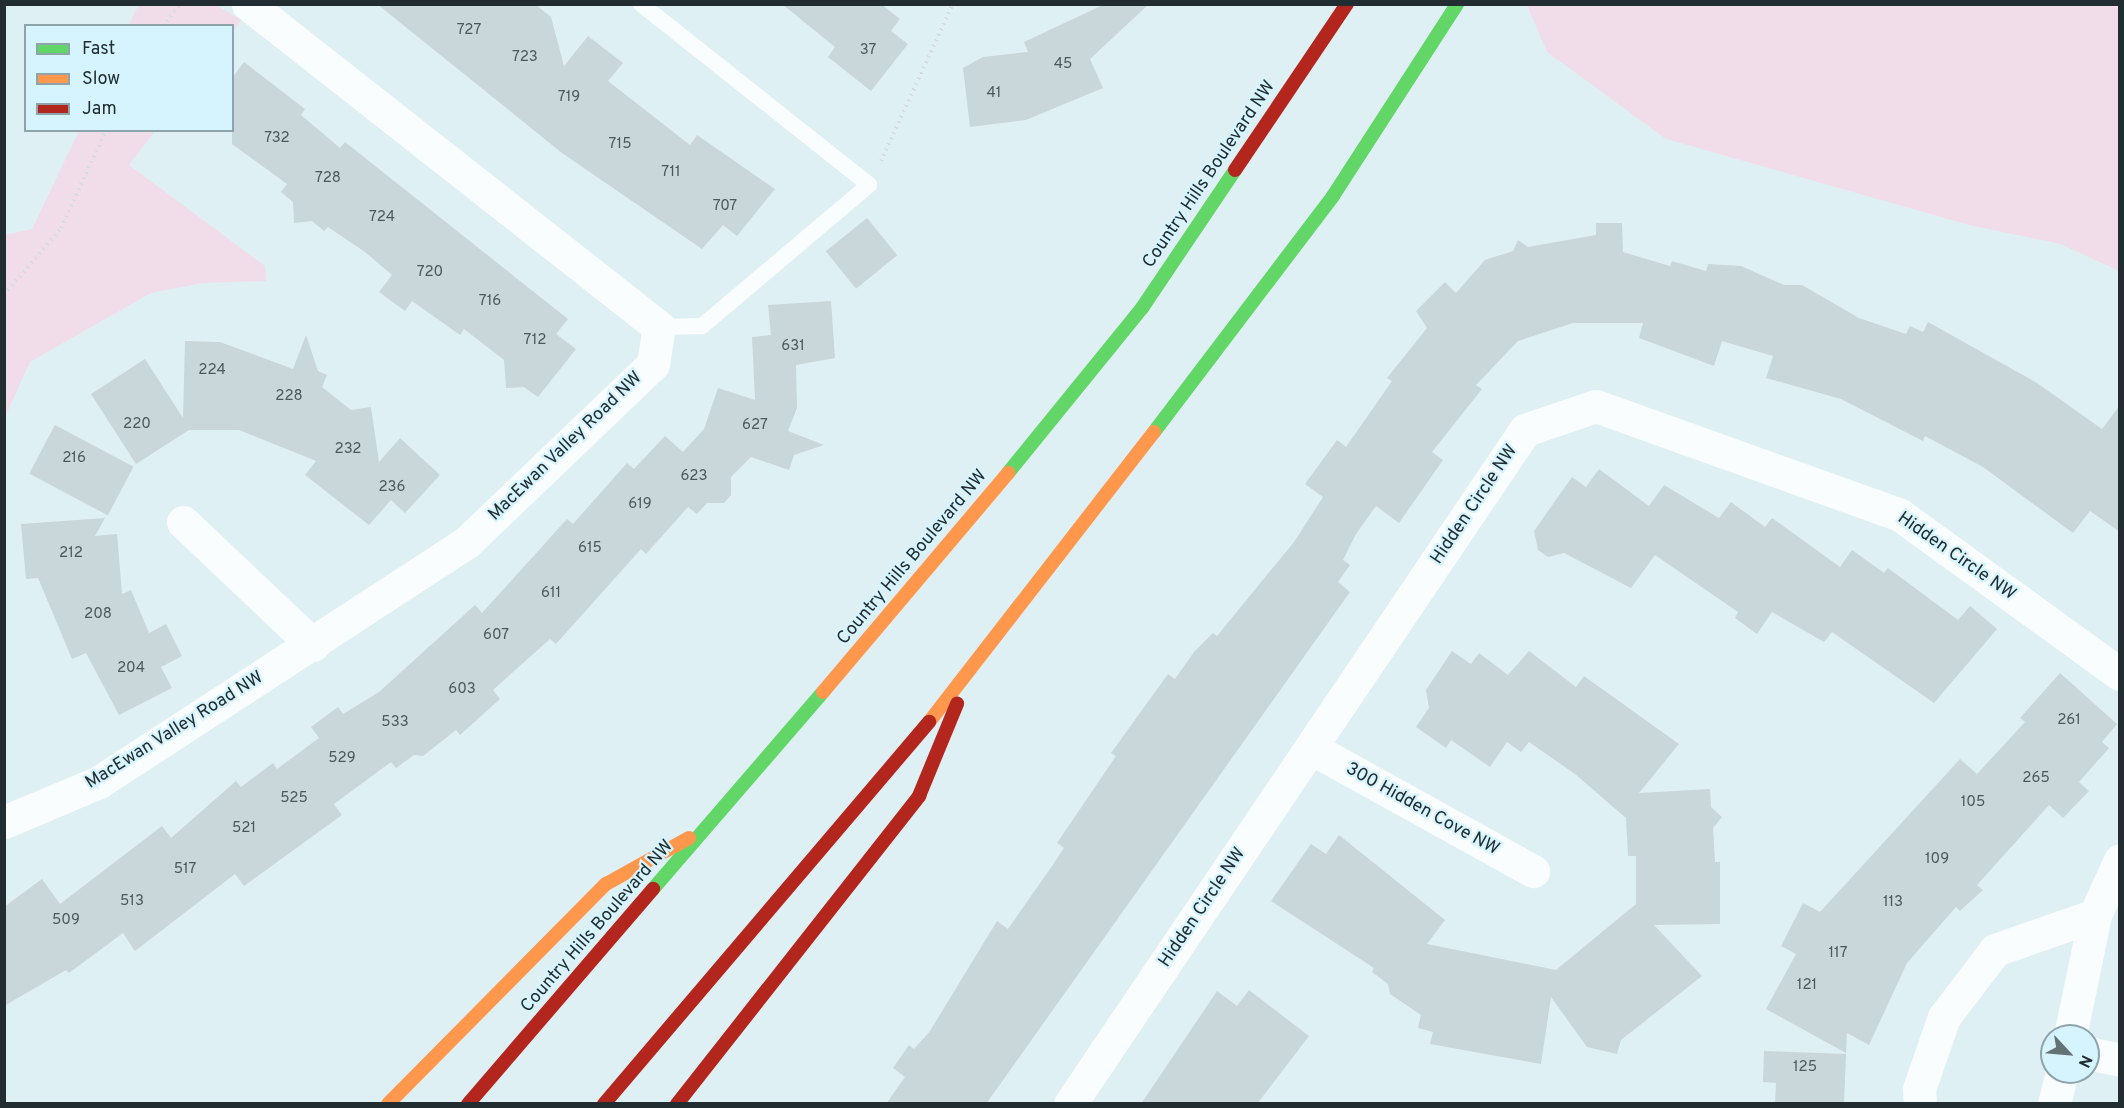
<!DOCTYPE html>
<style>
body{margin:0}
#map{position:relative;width:2124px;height:1108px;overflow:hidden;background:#dff0f5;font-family:Overpass,sans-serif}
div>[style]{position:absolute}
.green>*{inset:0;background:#f0dde9}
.building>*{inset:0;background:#c9d6da;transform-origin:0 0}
.path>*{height:4px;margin-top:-2px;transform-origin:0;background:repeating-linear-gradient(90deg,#d6dcdd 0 1.5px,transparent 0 6px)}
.lane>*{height:16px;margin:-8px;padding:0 8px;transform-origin:8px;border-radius:8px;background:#fafdfe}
.street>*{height:33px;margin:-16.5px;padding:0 16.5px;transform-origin:16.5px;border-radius:16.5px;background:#fafdfe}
.fast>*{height:14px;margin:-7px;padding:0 7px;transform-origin:7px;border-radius:7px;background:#63d668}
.slow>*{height:14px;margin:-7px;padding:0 7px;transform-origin:7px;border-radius:7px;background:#ff974d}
.jam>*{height:14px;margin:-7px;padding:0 7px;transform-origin:7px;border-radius:7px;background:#b3261e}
span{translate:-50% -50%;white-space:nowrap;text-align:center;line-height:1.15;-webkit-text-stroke:4.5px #d6f4fe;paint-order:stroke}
.number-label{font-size:15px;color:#4c585b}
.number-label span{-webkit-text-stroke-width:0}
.street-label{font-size:18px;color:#212d30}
.frame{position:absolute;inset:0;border:6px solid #212d30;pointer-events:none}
.legend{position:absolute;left:24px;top:24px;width:210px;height:108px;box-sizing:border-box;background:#d6f4fe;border:2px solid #8ea4ac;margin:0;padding:8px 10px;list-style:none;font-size:18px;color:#212d30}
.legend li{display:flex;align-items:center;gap:12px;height:30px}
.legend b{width:30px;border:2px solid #8ea4ac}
.north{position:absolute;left:2040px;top:1024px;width:60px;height:60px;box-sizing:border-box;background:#d6f4fe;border:2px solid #8ea4ac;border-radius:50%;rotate:116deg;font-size:16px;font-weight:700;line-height:24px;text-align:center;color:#212d30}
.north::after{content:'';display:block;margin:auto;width:21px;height:27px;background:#647175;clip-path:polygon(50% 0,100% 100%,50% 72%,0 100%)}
</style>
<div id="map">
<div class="green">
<div style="clip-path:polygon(139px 4px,216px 5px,241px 20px,233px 32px,232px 26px,129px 25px)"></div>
<div style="clip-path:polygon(1527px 5px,2119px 5px,2119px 271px,2060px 244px,1969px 225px,1666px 139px,1547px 52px)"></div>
<div style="clip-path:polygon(79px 131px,155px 131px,129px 165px,265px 266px,266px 281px,202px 283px,151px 293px,30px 362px,5px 417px,5px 235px,32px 229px)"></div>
</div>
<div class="building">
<div style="clip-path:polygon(377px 4px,535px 4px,551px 17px,564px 66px,588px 36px,623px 63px,608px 81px,690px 145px,697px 135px,775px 189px,737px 236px,723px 225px,702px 249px,562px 153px)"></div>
<div style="clip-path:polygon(782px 4px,881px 4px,900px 19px,891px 31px,908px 44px,871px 91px,828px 57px,835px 47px)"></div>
<div style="clip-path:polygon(1105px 4px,1149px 4px,1090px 59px,1103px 88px,1026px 120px,970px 127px,963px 68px,983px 57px,1028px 52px,1024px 42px)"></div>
<div style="clip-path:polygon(244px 62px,305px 109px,301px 115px,340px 148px,345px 142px,568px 319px,556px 334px,576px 349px,538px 397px,524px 387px,506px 388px,504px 360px,464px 329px,460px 335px,412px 301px,405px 311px,379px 292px,392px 275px,365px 252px,328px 227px,324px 231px,312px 221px,294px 223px,293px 202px,281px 192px,287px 184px,232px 144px,232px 78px)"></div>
<div style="left:867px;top:218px;width:48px;height:53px;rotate:51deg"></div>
<div style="clip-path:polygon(1596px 223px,1622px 223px,1623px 252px,1670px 266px,1672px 261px,1706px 271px,1708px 264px,1741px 266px,1784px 285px,1802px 285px,1859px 318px,1906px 334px,1910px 326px,1923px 332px,1928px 322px,2037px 383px,2102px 429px,2120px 405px,2120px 532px,2090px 511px,2073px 533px,1983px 467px,1925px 436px,1923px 441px,1841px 399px,1766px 378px,1773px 356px,1722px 341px,1714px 366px,1639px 338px,1643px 323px,1573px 323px,1518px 341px,1476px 385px,1482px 389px,1432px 452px,1443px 460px,1399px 523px,1376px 506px,1356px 534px,1343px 560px,1350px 565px,1338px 582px,1350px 592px,986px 1104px,886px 1104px,905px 1077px,893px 1068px,909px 1045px,914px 1049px,930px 1031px,997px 921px,1008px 929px,1052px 866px,1064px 848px,1057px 843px,1116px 756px,1111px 753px,1168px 674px,1175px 679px,1194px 652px,1213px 633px,1217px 636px,1294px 542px,1323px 497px,1305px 484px,1337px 440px,1346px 447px,1392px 381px,1387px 378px,1427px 328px,1416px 311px,1445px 282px,1456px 293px,1485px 260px,1513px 251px,1518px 240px,1528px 247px,1596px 235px)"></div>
<div style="clip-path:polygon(831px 301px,835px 358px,796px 365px,797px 408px,788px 431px,824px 445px,794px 455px,789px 470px,751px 457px,731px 477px,731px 495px,724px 503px,707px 503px,697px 514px,688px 507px,646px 554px,641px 549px,556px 644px,550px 639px,493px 690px,500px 699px,460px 735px,456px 730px,423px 756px,414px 755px,396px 768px,391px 762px,334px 804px,342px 815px,244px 886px,235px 874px,135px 951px,123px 933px,69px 973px,66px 970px,4px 1006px,4px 907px,42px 879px,60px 904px,162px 826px,171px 838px,236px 781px,241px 787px,273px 763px,277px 769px,319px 738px,311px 727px,338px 707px,343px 714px,379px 692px,475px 605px,482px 613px,567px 519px,573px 524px,627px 463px,634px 469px,665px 436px,683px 452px,704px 429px,718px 388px,755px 400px,752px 337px,771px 335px,768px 305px)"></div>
<div style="clip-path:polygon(306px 335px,318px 371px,327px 375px,322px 387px,351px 410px,371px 407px,379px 462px,400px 438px,440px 475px,405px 513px,391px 500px,369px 525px,305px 475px,316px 461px,239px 430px,189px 430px,136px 464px,91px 394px,145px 359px,183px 418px,185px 341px,220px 342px,293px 369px)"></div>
<div style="left:55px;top:425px;width:89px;height:55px;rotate:28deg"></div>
<div style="clip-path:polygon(1599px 469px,1649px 506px,1664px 485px,1719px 518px,1731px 502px,1765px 527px,1772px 518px,1840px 567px,1852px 550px,1884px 573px,1888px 568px,1958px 620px,1970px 606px,1997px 629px,1934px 703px,1832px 632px,1824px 642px,1772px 612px,1757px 634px,1735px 618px,1738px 612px,1655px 555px,1631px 588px,1564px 553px,1548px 557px,1538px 550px,1534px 531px,1572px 477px,1586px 487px)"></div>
<div style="clip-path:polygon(105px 518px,95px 536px,117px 534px,122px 594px,131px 590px,149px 633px,166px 624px,182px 656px,161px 667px,172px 688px,119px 715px,86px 653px,72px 659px,38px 578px,26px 579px,21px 524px)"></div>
<div style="clip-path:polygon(1452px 651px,1471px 664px,1479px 653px,1508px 675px,1529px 651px,1576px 687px,1584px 676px,1679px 744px,1639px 793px,1710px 789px,1711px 807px,1722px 817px,1713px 828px,1715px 862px,1720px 862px,1720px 924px,1654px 925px,1702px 976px,1621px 1040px,1617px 1054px,1587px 1047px,1551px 997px,1541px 1064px,1430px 1044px,1433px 1032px,1418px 1028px,1421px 1015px,1390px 994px,1388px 984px,1372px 972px,1374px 968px,1271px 901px,1311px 844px,1326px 854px,1339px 835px,1445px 920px,1427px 944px,1556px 970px,1636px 904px,1636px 856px,1628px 856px,1626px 818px,1575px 774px,1529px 742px,1521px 752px,1507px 742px,1490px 767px,1451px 740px,1446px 748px,1416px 727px,1429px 708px,1426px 690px)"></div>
<div style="clip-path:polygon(2060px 673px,2117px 724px,2102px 742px,2109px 748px,2079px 782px,2089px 791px,2063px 818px,2049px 805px,1977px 885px,1983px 890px,1960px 911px,1956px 907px,1907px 963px,1869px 1045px,1847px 1033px,1846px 1053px,1766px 1009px,1796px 954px,1781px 946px,1803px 903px,1820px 912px,1960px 759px,1977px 774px,2025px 722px,2020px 718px)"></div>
<div style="clip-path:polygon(1249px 990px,1309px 1036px,1257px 1104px,1141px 1104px,1217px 991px,1237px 1006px)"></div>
<div style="clip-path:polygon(1764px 1051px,1846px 1054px,1844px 1104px,1775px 1104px,1776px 1083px,1763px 1082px)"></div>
</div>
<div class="path">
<div style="left:163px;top:26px;width:28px;rotate:-52deg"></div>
<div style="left:881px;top:161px;width:173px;rotate:-65.4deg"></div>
<div style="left:4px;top:295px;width:88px;rotate:-49.6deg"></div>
<div style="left:61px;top:228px;width:108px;rotate:-65.3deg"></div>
</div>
<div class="lane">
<div style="left:641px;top:4px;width:291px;rotate:38.4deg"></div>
<div style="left:869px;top:185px;width:219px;rotate:139.8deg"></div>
<div style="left:702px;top:326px;width:43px;rotate:178.7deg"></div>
</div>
<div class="street">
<div style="left:183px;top:522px;width:179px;rotate:43.4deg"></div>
<div style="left:1311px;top:748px;width:254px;rotate:29deg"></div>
<div style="left:4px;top:822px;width:103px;rotate:-22.8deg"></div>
<div style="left:99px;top:782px;width:439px;rotate:-33.1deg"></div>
<div style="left:467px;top:542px;width:257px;rotate:-43.7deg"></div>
<div style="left:653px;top:364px;width:37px;rotate:-81deg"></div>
<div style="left:659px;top:327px;width:523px;rotate:-141.84deg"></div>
<div style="left:2070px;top:1036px;width:124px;rotate:-78.3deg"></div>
<div style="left:2095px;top:915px;width:60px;rotate:-65.6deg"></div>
<div style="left:2088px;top:1053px;width:33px;rotate:12deg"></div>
<div style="left:1070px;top:1104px;width:813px;rotate:-55.98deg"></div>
<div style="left:1525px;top:430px;width:75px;rotate:-18.7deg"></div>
<div style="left:1596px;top:406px;width:323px;rotate:19.7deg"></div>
<div style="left:1900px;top:515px;width:271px;rotate:35.9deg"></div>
<div style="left:1920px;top:1104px;width:15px;rotate:-94deg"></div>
<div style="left:1919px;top:1089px;width:76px;rotate:-70.9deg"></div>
<div style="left:1944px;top:1017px;width:84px;rotate:-52.7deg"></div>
<div style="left:1995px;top:950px;width:106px;rotate:-19.3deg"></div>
<div style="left:2054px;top:1104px;width:33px;rotate:-76deg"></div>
</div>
<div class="fast">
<div style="left:1154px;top:432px;width:296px;rotate:-52.8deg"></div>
<div style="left:1333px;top:196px;width:229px;rotate:-57.1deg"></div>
<div style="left:1008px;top:473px;width:213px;rotate:-50.9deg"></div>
<div style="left:1142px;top:308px;width:166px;rotate:-56deg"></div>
<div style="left:653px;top:889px;width:260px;rotate:-49.2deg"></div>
</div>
<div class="slow">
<div style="left:823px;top:692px;width:287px;rotate:-49.8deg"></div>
<div style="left:929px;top:722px;width:367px;rotate:-52.2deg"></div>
<div style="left:388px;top:1104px;width:310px;rotate:-45.3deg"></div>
<div style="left:606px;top:884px;width:95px;rotate:-29deg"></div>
</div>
<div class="jam">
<div style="left:1235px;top:170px;width:200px;rotate:-56deg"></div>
<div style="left:468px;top:1104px;width:284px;rotate:-49.3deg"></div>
<div style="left:604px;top:1104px;width:502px;rotate:-49.61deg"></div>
<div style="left:677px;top:1104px;width:392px;rotate:-51.8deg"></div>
<div style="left:919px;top:796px;width:100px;rotate:-67.6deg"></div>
</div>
<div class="number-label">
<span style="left:469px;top:31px">727</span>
<span style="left:868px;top:51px">37</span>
<span style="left:525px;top:58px">723</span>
<span style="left:1063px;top:65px">45</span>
<span style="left:994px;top:94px">41</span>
<span style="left:569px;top:98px">719</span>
<span style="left:277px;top:139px">732</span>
<span style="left:620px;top:145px">715</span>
<span style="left:671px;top:173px">711</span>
<span style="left:328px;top:179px">728</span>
<span style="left:725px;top:207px">707</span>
<span style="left:382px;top:218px">724</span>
<span style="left:430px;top:273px">720</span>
<span style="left:490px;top:302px">716</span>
<span style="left:535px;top:341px">712</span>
<span style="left:793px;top:347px">631</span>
<span style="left:212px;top:371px">224</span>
<span style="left:289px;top:397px">228</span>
<span style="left:137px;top:425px">220</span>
<span style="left:755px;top:426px">627</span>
<span style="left:348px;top:450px">232</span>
<span style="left:74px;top:459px">216</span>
<span style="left:694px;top:477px">623</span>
<span style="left:392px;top:488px">236</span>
<span style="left:640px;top:505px">619</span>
<span style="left:590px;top:549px">615</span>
<span style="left:71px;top:554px">212</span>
<span style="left:551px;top:594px">611</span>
<span style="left:98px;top:615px">208</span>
<span style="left:496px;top:636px">607</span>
<span style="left:131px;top:669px">204</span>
<span style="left:462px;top:690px">603</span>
<span style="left:2069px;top:721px">261</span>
<span style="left:395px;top:723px">533</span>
<span style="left:342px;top:759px">529</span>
<span style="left:2036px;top:779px">265</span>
<span style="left:294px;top:799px">525</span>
<span style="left:1973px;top:803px">105</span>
<span style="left:244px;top:829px">521</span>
<span style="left:1937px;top:860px">109</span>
<span style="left:185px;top:870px">517</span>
<span style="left:132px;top:902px">513</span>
<span style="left:1893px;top:903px">113</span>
<span style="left:66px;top:921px">509</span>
<span style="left:1838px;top:954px">117</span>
<span style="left:1807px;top:986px">121</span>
<span style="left:1805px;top:1068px">125</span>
</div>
<div class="street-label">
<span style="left:1210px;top:175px;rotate:-56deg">Country Hills Boulevard NW</span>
<span style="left:566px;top:447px;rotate:-44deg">MacEwan Valley Road NW</span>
<span style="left:1475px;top:505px;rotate:-56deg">Hidden Circle NW</span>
<span style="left:1956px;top:557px;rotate:35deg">Hidden Circle NW</span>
<span style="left:913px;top:558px;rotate:-50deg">Country Hills Boulevard NW</span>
<span style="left:175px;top:731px;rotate:-32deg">MacEwan Valley Road NW</span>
<span style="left:1422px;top:810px;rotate:29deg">300 Hidden Cove NW</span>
<span style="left:1203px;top:908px;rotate:-56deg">Hidden Circle NW</span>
<span style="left:598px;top:927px;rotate:-49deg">Country Hills Boulevard NW</span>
</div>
<div class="frame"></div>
<ul class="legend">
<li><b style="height:8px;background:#63d668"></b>Fast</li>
<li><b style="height:8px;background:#ff974d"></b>Slow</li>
<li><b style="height:8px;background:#b3261e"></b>Jam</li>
</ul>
<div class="north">N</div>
</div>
